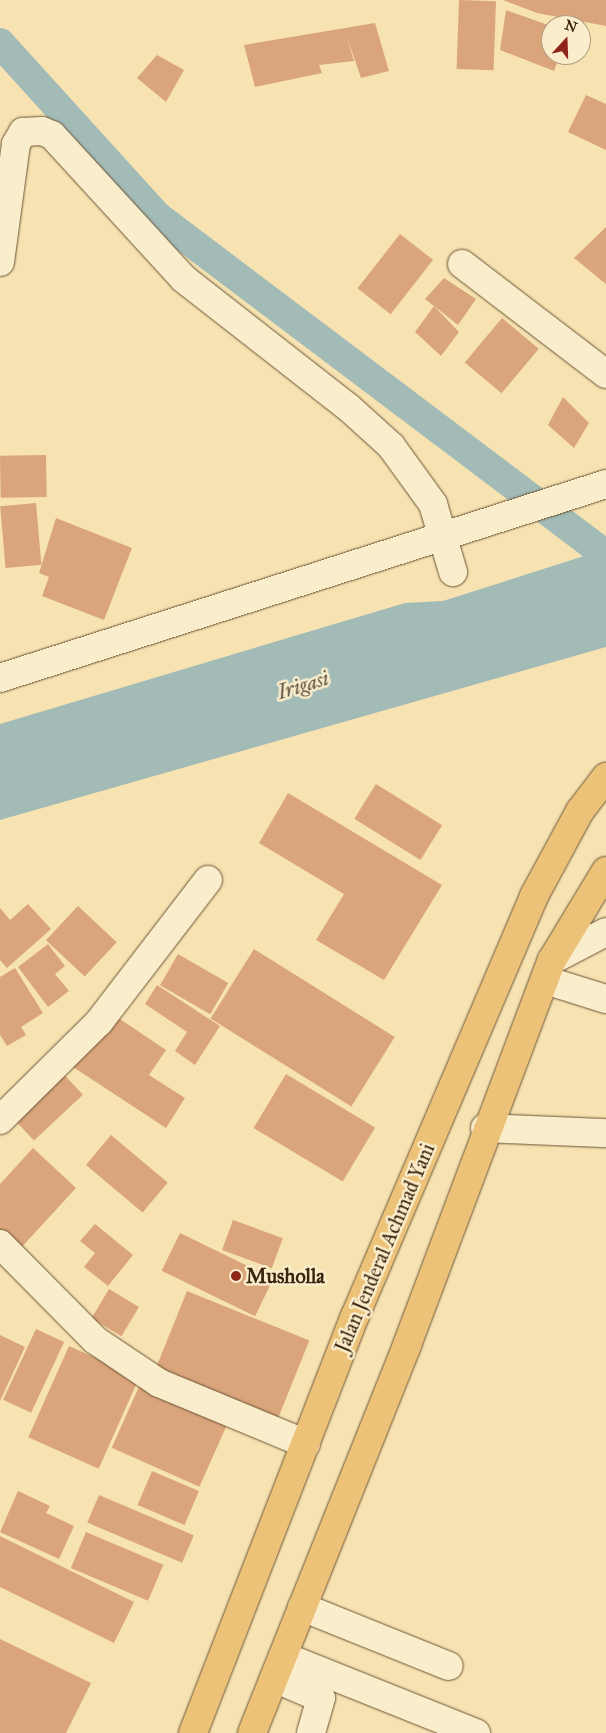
<!DOCTYPE html>
<style>
body{margin:0}
#map{position:relative;width:606px;height:1733px;overflow:hidden;background:#f7e3b1;font-family:"IM FELL Great Primer",serif}
div>[style]{position:absolute}
.water>*{inset:0;background:#a2bbb7}
.canal>*{height:30px;margin:-15px;padding:0 15px;transform-origin:15px;border-radius:15px;background:#a2bbb7}
.building>*{inset:0;background:#daa57b;transform-origin:0 0}
.roads{filter:drop-shadow(0 0 1px #6b5437) drop-shadow(0 0 1px #6b5437)}
.minor>*{height:28px;margin:-14px;padding:0 14px;transform-origin:14px;border-radius:14px;background:#faedcc}
.highway>*{height:28px;margin:-14px;padding:0 14px;transform-origin:14px;border-radius:14px;background:#ecc278}
.dots>*{width:14px;height:14px;translate:-50% -50%;box-sizing:border-box;border:2px solid #faedcc;border-radius:50%}
span{translate:-50% -50%;white-space:nowrap;text-align:center;line-height:1.15;-webkit-text-stroke:5px #faedcc;paint-order:stroke}
.street-label{font-size:20px;color:#3c240e}
.poi-label{font-size:20px;color:#3c240e;font-weight:700}
.left{translate:0 -50%;text-align:left}
.water-label{font-size:21px;color:#5b5141;font-style:italic}
.north{position:absolute;left:541px;top:15px;width:50px;height:50px;box-sizing:border-box;background:#faedcc;border:1px solid #ae9d80;border-radius:50%;rotate:20deg;font-size:14px;font-weight:700;line-height:20px;text-align:center;color:#3c240e}
.north::after{content:'';display:block;margin:auto;width:18px;height:22px;background:#8f2418;clip-path:polygon(50% 0,100% 100%,50% 72%,0 100%)}
</style>
<div id="map">
<div class="water">
<div style="clip-path:polygon(606px 549px,606px 647px,0 820px,0 724px,405px 603px,443px 601px)"></div>
</div>
<div class="canal">
<div style="left:0;top:43px;width:235px;rotate:47.8deg"></div>
<div style="left:158px;top:217px;width:561px;rotate:37.03deg"></div>
</div>
<div class="building">
<div style="left:459px;top:0;width:37px;height:69px;rotate:2deg"></div>
<div style="clip-path:polygon(503px 0,606px 0,606px 26px,537px 13px)"></div>
<div style="clip-path:polygon(506px 10px,551px 26px,551px 55px,560px 55px,554px 71px,500px 50px)"></div>
<div style="clip-path:polygon(375px 23px,389px 71px,361px 78px,347px 37px,354px 61px,319px 65px,322px 73px,255px 87px,244px 45px)"></div>
<div style="clip-path:polygon(157px 55px,184px 70px,166px 102px,137px 78px)"></div>
<div style="clip-path:polygon(586px 95px,606px 104px,606px 150px,568px 132px)"></div>
<div style="clip-path:polygon(606px 227px,606px 284px,574px 258px)"></div>
<div style="left:400px;top:234px;width:42px;height:69px;rotate:38deg"></div>
<div style="clip-path:polygon(444px 278px,476px 299px,458px 325px,434px 306px,459px 332px,441px 356px,415px 332px,434px 306px,425px 299px)"></div>
<div style="left:502px;top:318px;width:48px;height:58px;rotate:40deg"></div>
<div style="clip-path:polygon(563px 397px,589px 423px,574px 448px,548px 425px)"></div>
<div style="left:46px;top:455px;width:42px;height:46px;rotate:89deg"></div>
<div style="left:36px;top:503px;width:62px;height:36px;rotate:85deg"></div>
<div style="clip-path:polygon(56px 518px,132px 548px,104px 620px,42px 596px,49px 577px,39px 573px)"></div>
<div style="left:376px;top:784px;width:78px;height:41px;rotate:32deg"></div>
<div style="clip-path:polygon(288px 793px,442px 885px,384px 980px,316px 940px,344px 894px,259px 843px)"></div>
<div style="clip-path:polygon(28px 904px,51px 929px,7px 968px,0 960px,0 908px,10px 920px)"></div>
<div style="left:78px;top:906px;width:53px;height:47px;rotate:43deg"></div>
<div style="clip-path:polygon(48px 944px,65px 966px,55px 974px,69px 991px,48px 1007px,18px 967px)"></div>
<div style="left:254px;top:949px;width:166px;height:82px;rotate:32deg"></div>
<div style="left:178px;top:954px;width:58px;height:36px;rotate:30deg"></div>
<div style="clip-path:polygon(15px 968px,43px 1013px,21px 1027px,26px 1035px,7px 1046px,0 1035px,0 977px)"></div>
<div style="clip-path:polygon(157px 985px,220px 1026px,195px 1065px,175px 1051px,187px 1032px,145px 1004px)"></div>
<div style="clip-path:polygon(111px 1013px,166px 1050px,149px 1075px,185px 1098px,166px 1128px,70px 1065px)"></div>
<div style="left:57px;top:1067px;width:38px;height:67px;rotate:47deg"></div>
<div style="left:286px;top:1074px;width:104px;height:63px;rotate:31deg"></div>
<div style="left:111px;top:1135px;width:74px;height:39px;rotate:40deg"></div>
<div style="clip-path:polygon(33px 1148px,76px 1188px,18px 1251px,0 1234px,0 1184px)"></div>
<div style="left:233px;top:1220px;width:53px;height:32px;rotate:20deg"></div>
<div style="clip-path:polygon(95px 1224px,133px 1255px,108px 1286px,84px 1267px,95px 1253px,80px 1241px)"></div>
<div style="left:180px;top:1233px;width:104px;height:42px;rotate:26deg"></div>
<div style="left:109px;top:1289px;width:35px;height:34px;rotate:31deg"></div>
<div style="left:187px;top:1291px;width:132px;height:83px;rotate:22deg"></div>
<div style="left:36px;top:1329px;width:31px;height:78px;rotate:25deg"></div>
<div style="clip-path:polygon(0 1335px,25px 1347px,0 1401px)"></div>
<div style="left:69px;top:1346px;width:77px;height:100px;rotate:24deg"></div>
<div style="left:141px;top:1382px;width:96px;height:72px;rotate:24deg"></div>
<div style="left:152px;top:1471px;width:51px;height:37px;rotate:23deg"></div>
<div style="clip-path:polygon(18px 1491px,50px 1506px,46px 1513px,74px 1526px,59px 1559px,0 1532px)"></div>
<div style="left:99px;top:1495px;width:103px;height:30px;rotate:23deg"></div>
<div style="left:86px;top:1532px;width:84px;height:39px;rotate:23deg"></div>
<div style="clip-path:polygon(0 1536px,134px 1602px,114px 1643px,0 1587px)"></div>
<div style="clip-path:polygon(0 1639px,91px 1683px,66px 1733px,0 1733px)"></div>
</div>
<div class="roads">
<div class="minor">
<div style="left:0;top:262px;width:119px;rotate:-82.3deg"></div>
<div style="left:16px;top:144px;width:14px;rotate:-60deg"></div>
<div style="left:23px;top:132px;width:19px;rotate:-3deg"></div>
<div style="left:42px;top:131px;width:11px;rotate:22deg"></div>
<div style="left:52px;top:135px;width:195px;rotate:47.5deg"></div>
<div style="left:184px;top:279px;width:208px;rotate:38deg"></div>
<div style="left:348px;top:407px;width:58px;rotate:42.2deg"></div>
<div style="left:391px;top:446px;width:72px;rotate:54.1deg"></div>
<div style="left:433px;top:504px;width:71px;rotate:73.6deg"></div>
<div style="left:462px;top:264px;width:181px;rotate:37.4deg"></div>
<div style="left:0;top:678px;width:636px;rotate:-17.75deg"></div>
<div style="left:552px;top:960px;width:61px;rotate:-27.4deg"></div>
<div style="left:545px;top:980px;width:64px;rotate:17.3deg"></div>
<div style="left:0;top:1120px;width:139px;rotate:-44.7deg"></div>
<div style="left:99px;top:1022px;width:179px;rotate:-52.5deg"></div>
<div style="left:485px;top:1128px;width:121px;rotate:2.4deg"></div>
<div style="left:0;top:1244px;width:135px;rotate:45.3deg"></div>
<div style="left:95px;top:1340px;width:77px;rotate:33.9deg"></div>
<div style="left:159px;top:1383px;width:159px;rotate:22.5deg"></div>
<div style="left:302px;top:1607px;width:158px;rotate:21.9deg"></div>
<div style="left:283px;top:1656px;width:208px;rotate:21.8deg"></div>
<div style="left:274px;top:1678px;width:51px;rotate:23.1deg"></div>
<div style="left:321px;top:1698px;width:36px;rotate:106deg"></div>
</div>
<div class="highway">
<div style="left:193px;top:1733px;width:447px;rotate:-68.8deg"></div>
<div style="left:355px;top:1316px;width:457px;rotate:-66.9deg"></div>
<div style="left:534px;top:896px;width:97px;rotate:-61.6deg"></div>
<div style="left:580px;top:811px;width:43px;rotate:-52.6deg"></div>
<div style="left:252px;top:1733px;width:418px;rotate:-68.2deg"></div>
<div style="left:407px;top:1345px;width:411px;rotate:-69.4deg"></div>
<div style="left:552px;top:960px;width:104px;rotate:-58.8deg"></div>
</div>
</div>
<div class="dots">
<div style="left:236px;top:1276px;background:#8f2418"></div>
</div>
<div class="street-label">
<span style="left:385px;top:1248px;rotate:-67deg">Jalan Jenderal Achmad Yani</span>
</div>
<div class="poi-label">
<span class="left" style="left:246px;top:1276px">Musholla</span>
</div>
<div class="water-label">
<span style="left:303px;top:685px;rotate:-17deg">Irigasi</span>
</div>
<div class="north">N</div>
</div>
